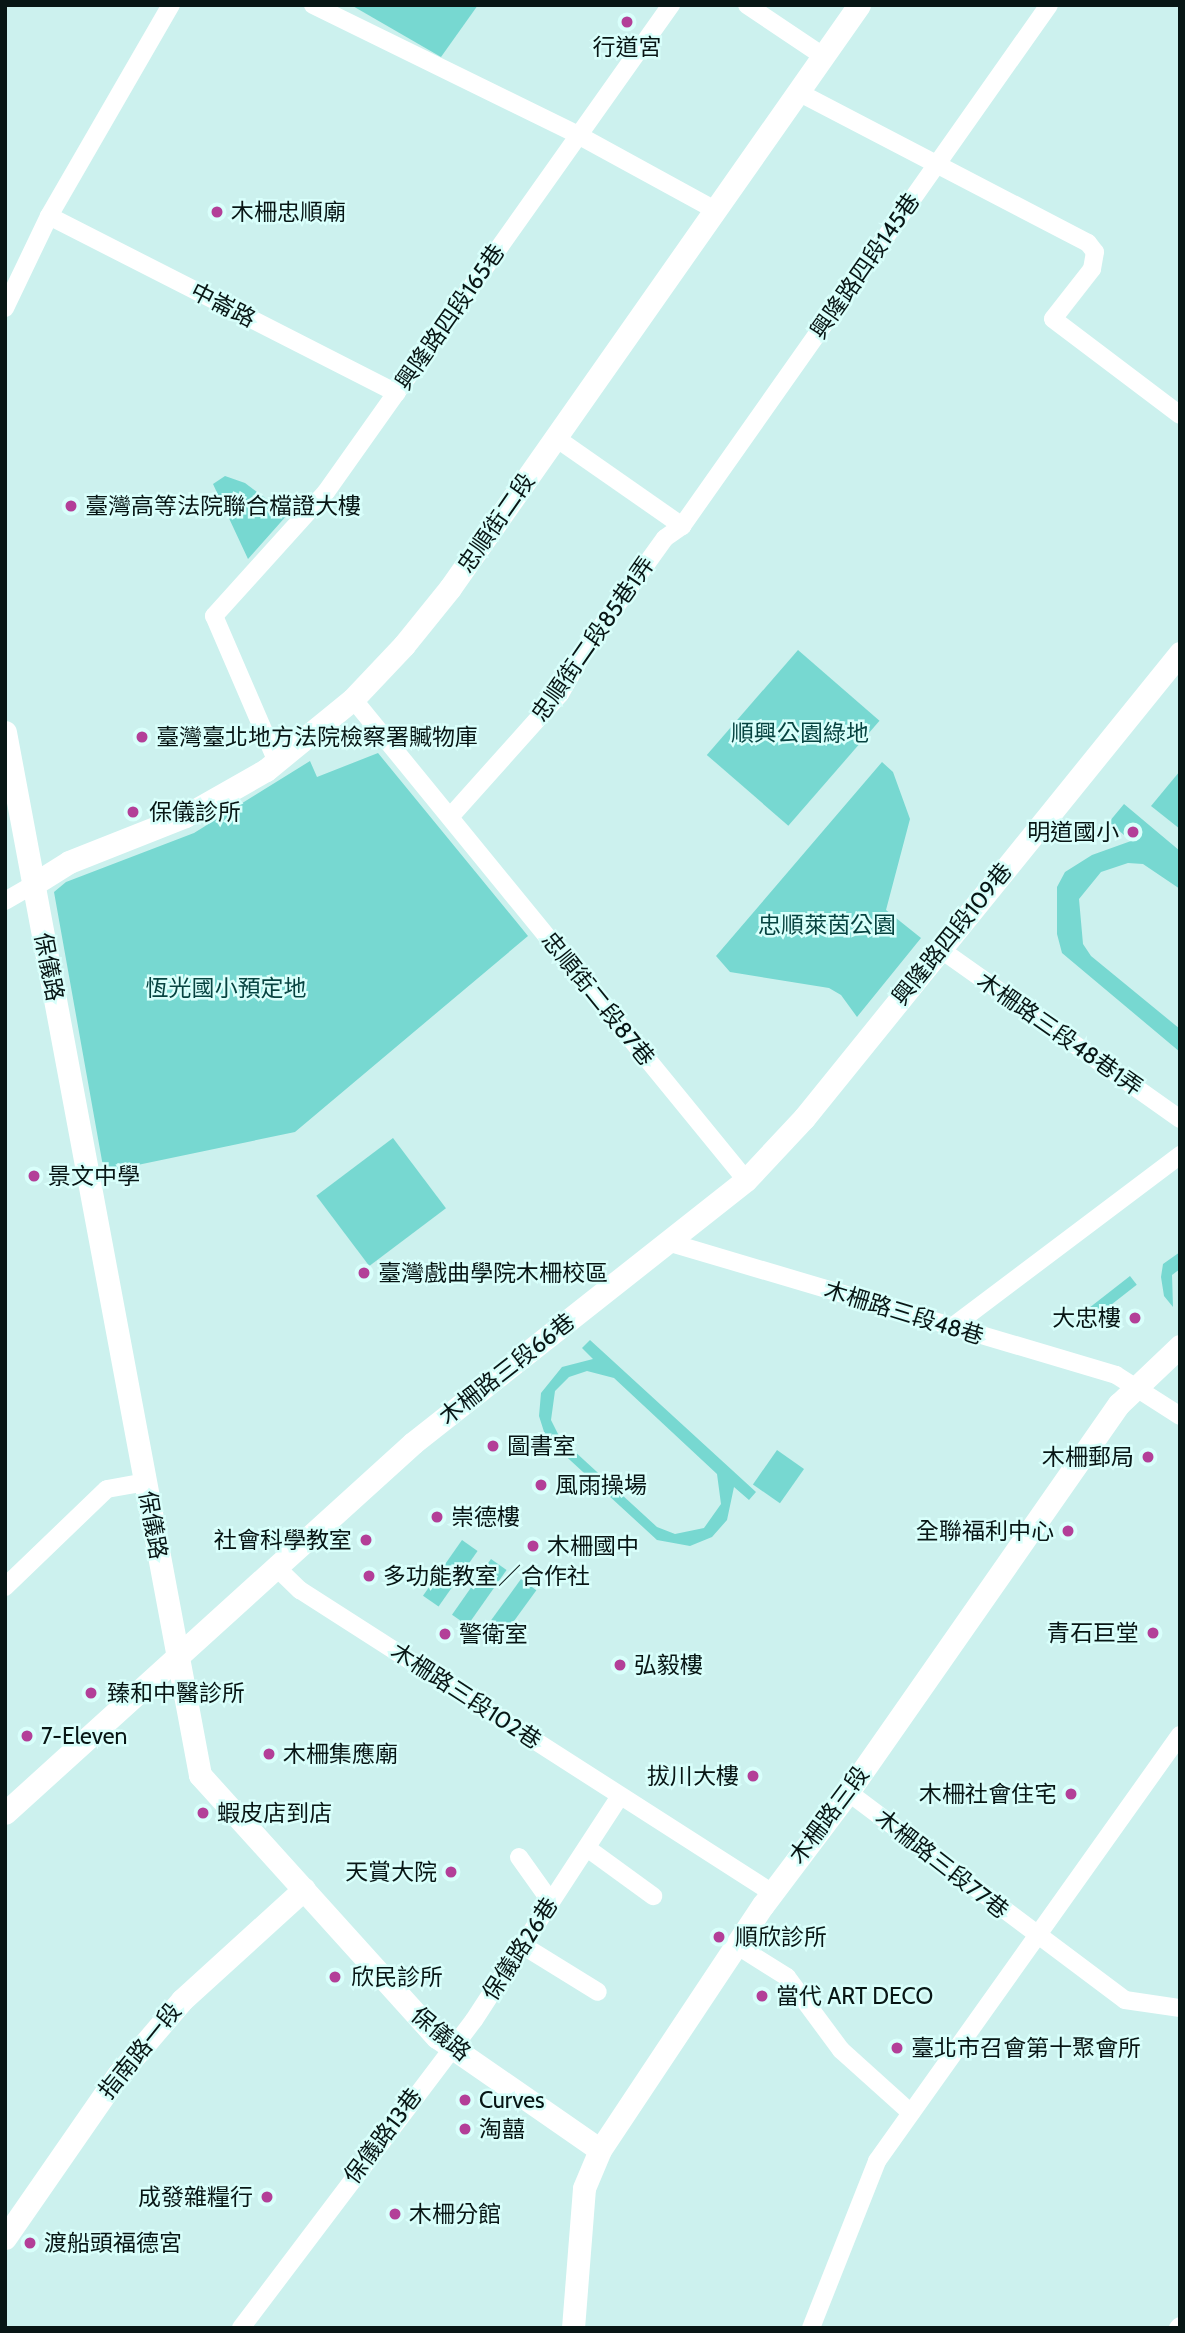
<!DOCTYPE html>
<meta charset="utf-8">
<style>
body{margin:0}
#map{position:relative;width:1185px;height:2333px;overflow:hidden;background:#ccf1ee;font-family:Cabin,"Noto Sans TC",sans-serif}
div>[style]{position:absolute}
.green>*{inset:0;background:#77d8d1;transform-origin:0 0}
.minor>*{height:18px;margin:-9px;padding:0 9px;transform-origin:9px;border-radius:9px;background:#fff}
.tertiary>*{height:23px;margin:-11.5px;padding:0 11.5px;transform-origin:11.5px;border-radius:11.5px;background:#fff}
.dots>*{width:19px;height:19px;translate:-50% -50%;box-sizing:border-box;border:4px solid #d9fffb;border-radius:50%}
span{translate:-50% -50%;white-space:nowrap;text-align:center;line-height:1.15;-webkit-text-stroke:5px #d9fffb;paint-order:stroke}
.poi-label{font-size:23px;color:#081615}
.left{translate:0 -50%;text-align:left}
.right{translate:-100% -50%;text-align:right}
.street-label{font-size:23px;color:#081615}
.park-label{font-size:23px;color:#064340}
.frame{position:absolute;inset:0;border:7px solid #081615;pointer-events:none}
</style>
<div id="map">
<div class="green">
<div style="clip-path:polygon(351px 5px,478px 5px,441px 57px)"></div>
<div style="clip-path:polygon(225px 476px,245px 483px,276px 506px,296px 505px,248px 559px,213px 484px)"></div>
<div style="left:798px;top:650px;width:108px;height:139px;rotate:41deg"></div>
<div style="clip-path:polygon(378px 753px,528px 936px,295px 1132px,104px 1172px,54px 892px,66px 882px,194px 833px,310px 761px,317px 777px)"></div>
<div style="clip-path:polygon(882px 762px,893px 772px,910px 819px,886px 910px,921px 938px,857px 1017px,841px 995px,829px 988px,730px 972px,716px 956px)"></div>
<div style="clip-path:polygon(1180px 771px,1180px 829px,1151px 806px)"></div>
<div style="clip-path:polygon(1124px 804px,1180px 851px,1180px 889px,1143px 864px,1128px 863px,1101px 872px,1079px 899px,1083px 944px,1091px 956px,1180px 1029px,1180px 1052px,1062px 953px,1057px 934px,1057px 887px,1065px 872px,1092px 855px,1131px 841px,1109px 822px)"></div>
<div style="left:393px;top:1138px;width:88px;height:96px;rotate:53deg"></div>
<div style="clip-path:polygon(1180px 1252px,1180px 1269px,1172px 1275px,1173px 1307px,1164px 1296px,1161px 1277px,1163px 1264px)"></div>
<div style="left:1130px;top:1276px;width:11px;height:52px;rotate:52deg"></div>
<div style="clip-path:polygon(evenodd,590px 1340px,756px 1492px,749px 1500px,734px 1487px,727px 1520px,712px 1537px,690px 1546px,657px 1540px,546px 1438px,539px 1416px,541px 1393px,562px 1367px,593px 1359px,582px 1348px,590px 1340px,587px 1371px,614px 1378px,717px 1474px,721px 1504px,704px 1528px,675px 1534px,657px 1527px,560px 1438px,551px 1420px,555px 1391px,569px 1377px,587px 1371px)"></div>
<div style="left:777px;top:1450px;width:33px;height:42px;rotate:35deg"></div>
<div style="left:462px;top:1540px;width:19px;height:68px;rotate:35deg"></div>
<div style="left:491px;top:1559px;width:19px;height:68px;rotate:35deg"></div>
<div style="left:521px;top:1579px;width:19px;height:68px;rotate:36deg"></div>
</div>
<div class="minor">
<div style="left:313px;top:5px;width:295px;rotate:26.1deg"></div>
<div style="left:578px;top:135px;width:156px;rotate:28.7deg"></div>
<div style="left:747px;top:5px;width:92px;rotate:33.9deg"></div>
<div style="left:798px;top:92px;width:327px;rotate:27.5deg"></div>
<div style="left:1088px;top:243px;width:11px;rotate:52deg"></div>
<div style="left:1095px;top:252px;width:17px;rotate:100deg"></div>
<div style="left:1092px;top:269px;width:63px;rotate:128deg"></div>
<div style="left:1053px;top:319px;width:159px;rotate:37.1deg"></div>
<div style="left:49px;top:216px;width:390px;rotate:27deg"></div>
<div style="left:5px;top:308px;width:102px;rotate:-64.4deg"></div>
<div style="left:49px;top:216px;width:244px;rotate:-60deg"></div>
<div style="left:556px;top:438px;width:154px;rotate:34.9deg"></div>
<div style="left:353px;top:699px;width:621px;rotate:50.75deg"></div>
<div style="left:277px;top:762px;width:159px;rotate:-113.3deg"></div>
<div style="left:214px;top:616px;width:167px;rotate:-47.9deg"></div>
<div style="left:326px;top:492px;width:597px;rotate:-54.69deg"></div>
<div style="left:450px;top:817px;width:165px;rotate:-48.2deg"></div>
<div style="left:560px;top:694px;width:53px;rotate:-60.5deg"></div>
<div style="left:586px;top:648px;width:135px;rotate:-54.3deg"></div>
<div style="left:665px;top:538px;width:21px;rotate:-35deg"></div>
<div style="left:682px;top:526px;width:637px;rotate:-54.84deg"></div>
<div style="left:5px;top:901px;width:34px;rotate:-30deg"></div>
<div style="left:940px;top:949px;width:294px;rotate:35.3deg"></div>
<div style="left:671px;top:1243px;width:464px;rotate:16.5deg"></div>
<div style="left:1116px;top:1375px;width:76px;rotate:32.6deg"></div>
<div style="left:952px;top:1327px;width:286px;rotate:-37deg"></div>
<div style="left:277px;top:1568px;width:32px;rotate:44deg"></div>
<div style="left:300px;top:1590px;width:560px;rotate:32.67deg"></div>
<div style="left:5px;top:1587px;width:141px;rotate:-43.9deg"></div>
<div style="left:107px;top:1489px;width:39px;rotate:-10deg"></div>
<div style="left:848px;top:1792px;width:346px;rotate:36.9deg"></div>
<div style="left:1125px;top:2000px;width:56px;rotate:8.3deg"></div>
<div style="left:587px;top:1848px;width:82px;rotate:36deg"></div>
<div style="left:519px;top:1857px;width:55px;rotate:54.6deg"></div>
<div style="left:522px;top:1945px;width:89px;rotate:31.7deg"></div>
<div style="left:736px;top:1945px;width:60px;rotate:32.1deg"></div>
<div style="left:787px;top:1977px;width:91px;rotate:53.5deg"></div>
<div style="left:841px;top:2050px;width:94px;rotate:42deg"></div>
<div style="left:241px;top:2328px;width:386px;rotate:-52.9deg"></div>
<div style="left:474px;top:2020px;width:267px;rotate:-56.9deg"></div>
<div style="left:811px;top:2328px;width:180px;rotate:-68.4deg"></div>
<div style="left:877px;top:2161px;width:523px;rotate:-54.58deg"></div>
<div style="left:1178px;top:2328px;width:3px;rotate:-45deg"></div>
</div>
<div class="tertiary">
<div style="left:5px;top:732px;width:1061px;rotate:79.41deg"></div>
<div style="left:200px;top:1775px;width:353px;rotate:47.9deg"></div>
<div style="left:437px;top:2037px;width:198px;rotate:34.7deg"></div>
<div style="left:34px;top:884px;width:41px;rotate:-32.2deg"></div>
<div style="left:69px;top:862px;width:125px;rotate:-21.6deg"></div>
<div style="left:185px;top:816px;width:93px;rotate:-29.6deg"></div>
<div style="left:266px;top:770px;width:112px;rotate:-39.2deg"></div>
<div style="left:353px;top:699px;width:74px;rotate:-46.6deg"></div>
<div style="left:404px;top:645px;width:73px;rotate:-51.1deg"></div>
<div style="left:450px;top:588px;width:712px;rotate:-54.95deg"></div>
<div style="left:5px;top:1813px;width:551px;rotate:-42.2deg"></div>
<div style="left:413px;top:1443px;width:424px;rotate:-38.3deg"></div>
<div style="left:746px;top:1180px;width:85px;rotate:-46.9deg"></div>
<div style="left:804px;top:1118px;width:598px;rotate:-51.04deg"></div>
<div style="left:5px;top:2238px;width:198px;rotate:-55.3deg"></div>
<div style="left:118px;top:2075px;width:99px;rotate:-49.5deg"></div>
<div style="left:182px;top:2000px;width:165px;rotate:-42.3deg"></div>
<div style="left:573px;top:2328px;width:140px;rotate:-85.5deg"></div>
<div style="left:584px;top:2188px;width:41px;rotate:-67.2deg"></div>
<div style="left:600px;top:2150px;width:294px;rotate:-56.4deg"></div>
<div style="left:763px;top:1905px;width:141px;rotate:-53deg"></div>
<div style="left:848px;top:1792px;width:473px;rotate:-55.1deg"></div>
<div style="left:1119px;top:1404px;width:84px;rotate:-43.6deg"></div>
</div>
<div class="dots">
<div style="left:627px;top:22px;background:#b33f98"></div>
<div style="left:217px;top:212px;background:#b33f98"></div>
<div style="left:71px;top:506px;background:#b33f98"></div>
<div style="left:142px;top:737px;background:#b33f98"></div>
<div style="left:133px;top:812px;background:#b33f98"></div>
<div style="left:1133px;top:832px;background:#b33f98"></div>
<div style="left:34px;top:1176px;background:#b33f98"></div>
<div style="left:364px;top:1273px;background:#b33f98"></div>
<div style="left:1135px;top:1318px;background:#b33f98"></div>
<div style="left:493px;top:1446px;background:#b33f98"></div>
<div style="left:1148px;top:1457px;background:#b33f98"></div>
<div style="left:541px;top:1485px;background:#b33f98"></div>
<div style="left:437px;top:1517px;background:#b33f98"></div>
<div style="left:1068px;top:1531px;background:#b33f98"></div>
<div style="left:366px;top:1540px;background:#b33f98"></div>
<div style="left:533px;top:1546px;background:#b33f98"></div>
<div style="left:369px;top:1576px;background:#b33f98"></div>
<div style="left:1153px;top:1633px;background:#b33f98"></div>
<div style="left:445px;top:1634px;background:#b33f98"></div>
<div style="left:620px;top:1665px;background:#b33f98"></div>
<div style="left:91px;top:1693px;background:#b33f98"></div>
<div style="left:27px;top:1736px;background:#b33f98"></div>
<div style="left:269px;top:1754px;background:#b33f98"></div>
<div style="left:753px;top:1776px;background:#b33f98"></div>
<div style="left:1071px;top:1794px;background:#b33f98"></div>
<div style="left:203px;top:1813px;background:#b33f98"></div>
<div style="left:451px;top:1872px;background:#b33f98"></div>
<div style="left:719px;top:1937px;background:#b33f98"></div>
<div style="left:335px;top:1977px;background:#b33f98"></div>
<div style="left:762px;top:1996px;background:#b33f98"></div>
<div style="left:897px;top:2048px;background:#b33f98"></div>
<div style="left:465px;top:2100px;background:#b33f98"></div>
<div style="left:465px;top:2129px;background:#b33f98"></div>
<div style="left:267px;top:2197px;background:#b33f98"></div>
<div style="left:395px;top:2214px;background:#b33f98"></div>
<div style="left:30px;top:2243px;background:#b33f98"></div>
</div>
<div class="poi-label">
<span style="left:627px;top:47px">行道宮</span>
<span class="left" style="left:231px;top:212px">木柵忠順廟</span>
<span class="left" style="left:85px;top:506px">臺灣高等法院聯合檔證大樓</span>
<span class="left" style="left:156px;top:737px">臺灣臺北地方法院檢察署贓物庫</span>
<span class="left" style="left:149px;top:812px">保儀診所</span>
<span class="right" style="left:1119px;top:832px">明道國小</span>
<span class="left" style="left:48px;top:1176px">景文中學</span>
<span class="left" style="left:378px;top:1273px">臺灣戲曲學院木柵校區</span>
<span class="right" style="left:1121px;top:1318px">大忠樓</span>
<span class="left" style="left:507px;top:1446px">圖書室</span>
<span class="right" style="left:1134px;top:1457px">木柵郵局</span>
<span class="left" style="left:555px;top:1485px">風雨操場</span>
<span class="left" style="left:451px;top:1517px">崇德樓</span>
<span class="right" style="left:1054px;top:1531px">全聯福利中心</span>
<span class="right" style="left:352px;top:1540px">社會科學教室</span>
<span class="left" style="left:547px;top:1546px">木柵國中</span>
<span class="left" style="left:383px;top:1576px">多功能教室／合作社</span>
<span class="right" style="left:1139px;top:1633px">青石巨堂</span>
<span class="left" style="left:459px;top:1634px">警衛室</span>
<span class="left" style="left:634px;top:1665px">弘毅樓</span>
<span class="left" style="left:107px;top:1693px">臻和中醫診所</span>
<span class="left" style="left:41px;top:1736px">7-Eleven</span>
<span class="left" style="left:283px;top:1754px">木柵集應廟</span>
<span class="right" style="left:739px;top:1776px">拔川大樓</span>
<span class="right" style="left:1057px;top:1794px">木柵社會住宅</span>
<span class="left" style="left:217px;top:1813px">蝦皮店到店</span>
<span class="right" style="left:437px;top:1872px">天賞大院</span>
<span class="left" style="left:735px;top:1937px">順欣診所</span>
<span class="left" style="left:351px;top:1977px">欣民診所</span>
<span class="left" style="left:776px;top:1996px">當代 ART DECO</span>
<span class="left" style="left:911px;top:2048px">臺北市召會第十聚會所</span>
<span class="left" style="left:479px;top:2100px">Curves</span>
<span class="left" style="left:479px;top:2129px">淘囍</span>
<span class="right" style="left:253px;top:2197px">成發雜糧行</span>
<span class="left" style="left:409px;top:2214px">木柵分館</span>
<span class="left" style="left:44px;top:2243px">渡船頭福德宮</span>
</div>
<div class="street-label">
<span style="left:865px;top:266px;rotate:-55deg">興隆路四段145巷</span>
<span style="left:223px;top:305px;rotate:27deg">中崙路</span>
<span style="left:450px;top:317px;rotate:-55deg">興隆路四段165巷</span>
<span style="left:496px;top:523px;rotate:-55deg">忠順街二段</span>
<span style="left:593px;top:639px;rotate:-55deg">忠順街二段85巷1弄</span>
<span style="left:952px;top:934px;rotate:-51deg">興隆路四段109巷</span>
<span style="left:49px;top:967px;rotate:79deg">保儀路</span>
<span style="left:598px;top:999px;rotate:51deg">忠順街二段87巷</span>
<span style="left:1060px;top:1034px;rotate:35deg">木柵路三段48巷1弄</span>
<span style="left:904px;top:1313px;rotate:17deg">木柵路三段48巷</span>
<span style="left:507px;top:1369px;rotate:-38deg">木柵路三段66巷</span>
<span style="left:153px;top:1525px;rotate:80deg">保儀路</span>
<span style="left:466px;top:1696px;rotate:33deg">木柵路三段102巷</span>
<span style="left:829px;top:1815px;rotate:-53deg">木柵路三段</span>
<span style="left:942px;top:1864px;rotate:38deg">木柵路三段77巷</span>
<span style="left:520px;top:1949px;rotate:-57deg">保儀路26巷</span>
<span style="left:441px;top:2034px;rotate:40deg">保儀路</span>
<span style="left:140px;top:2051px;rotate:-51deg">指南路一段</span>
<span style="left:383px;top:2136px;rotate:-53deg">保儀路13巷</span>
</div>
<div class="park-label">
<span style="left:800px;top:733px">順興公園綠地</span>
<span style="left:827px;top:925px">忠順萊茵公園</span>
<span style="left:226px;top:988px">恆光國小預定地</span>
</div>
<div class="frame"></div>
</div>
